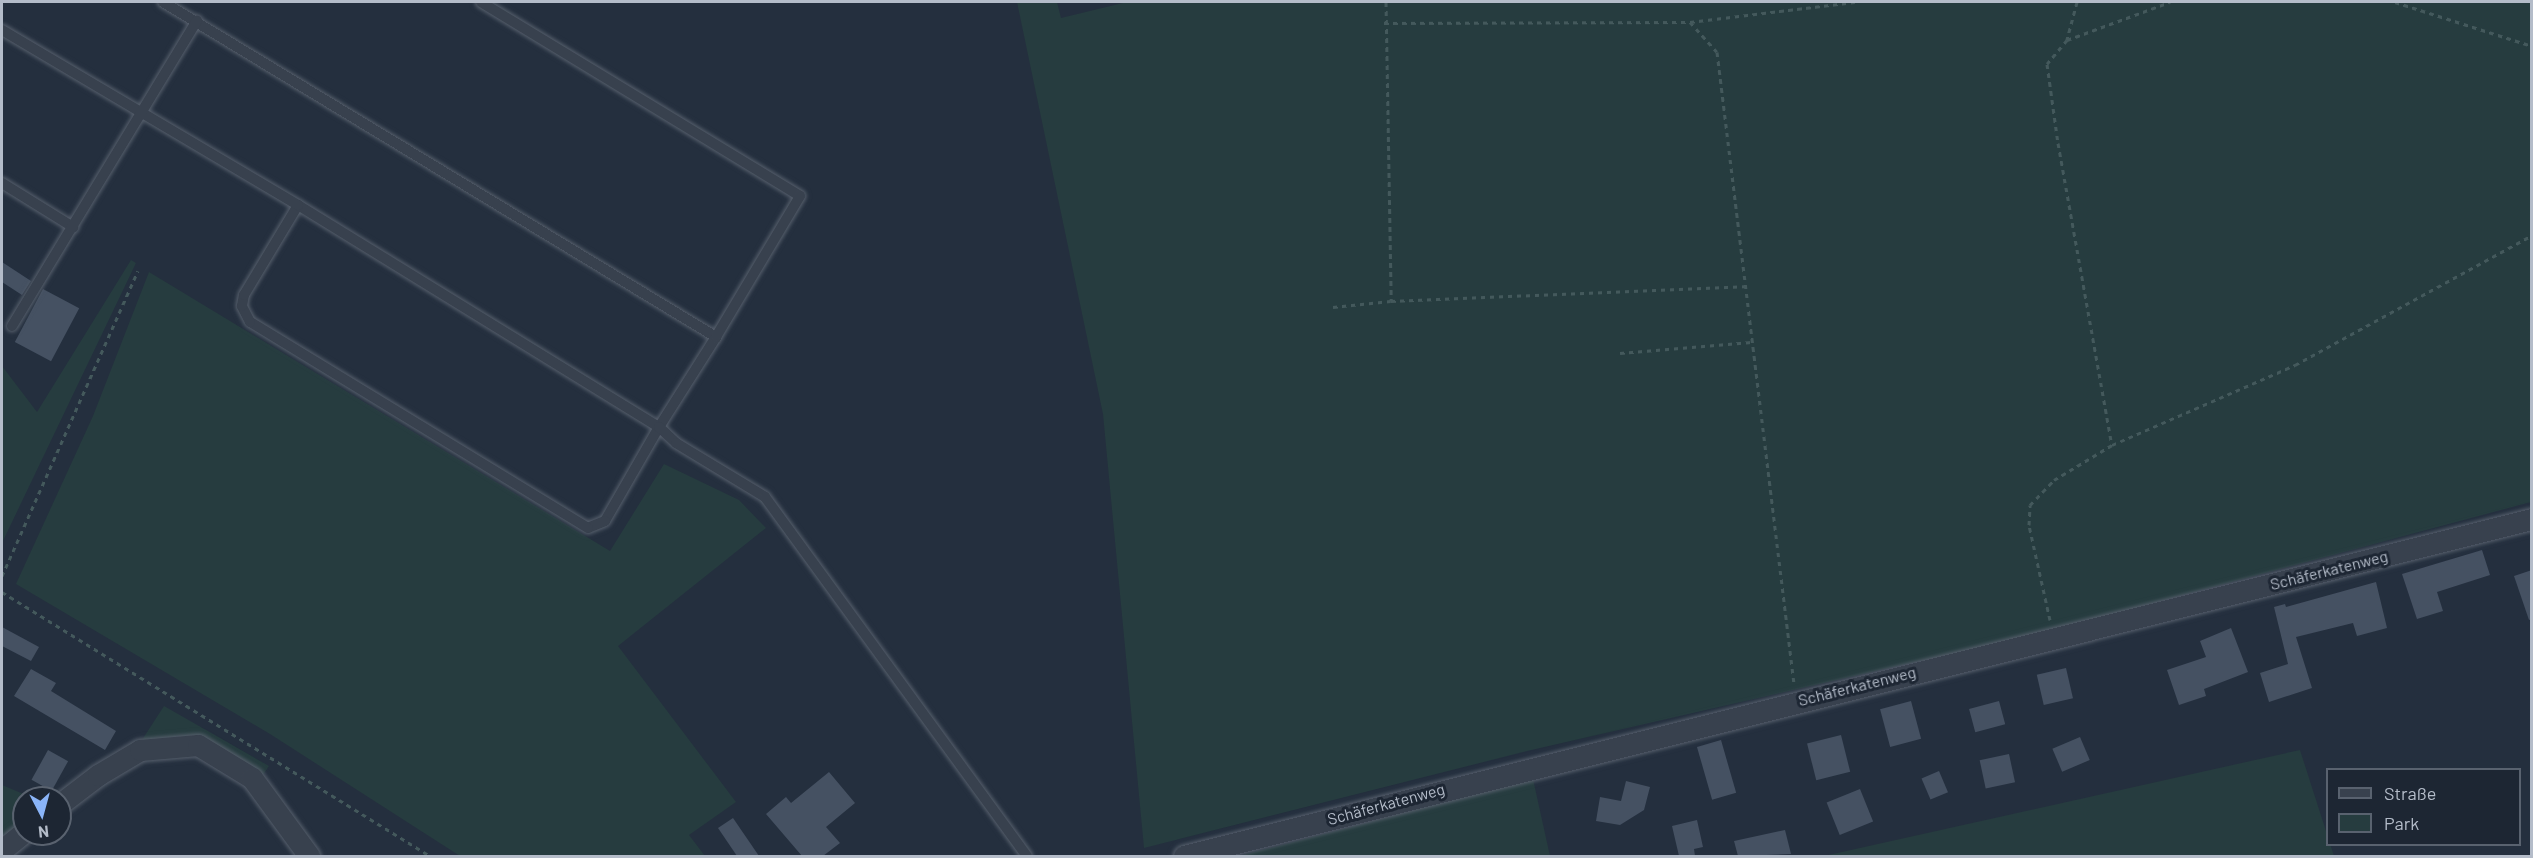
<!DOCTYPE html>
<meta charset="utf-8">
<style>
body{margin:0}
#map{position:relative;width:2533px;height:858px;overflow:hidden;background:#242f3e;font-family:Barlow,sans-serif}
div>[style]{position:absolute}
.green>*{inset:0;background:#263c3f}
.building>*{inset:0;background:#455162;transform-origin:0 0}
.path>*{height:3px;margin-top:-1.5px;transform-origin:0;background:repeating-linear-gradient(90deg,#44595c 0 4.5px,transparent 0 9px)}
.roads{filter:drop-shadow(0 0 2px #565f6c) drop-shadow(0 0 2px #565f6c)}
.service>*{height:10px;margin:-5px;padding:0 5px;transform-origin:5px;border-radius:5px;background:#38414e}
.minor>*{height:21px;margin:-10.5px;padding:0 10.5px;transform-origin:10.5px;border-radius:10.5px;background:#38414e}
span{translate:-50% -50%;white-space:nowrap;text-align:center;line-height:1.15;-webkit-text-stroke:6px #1d2633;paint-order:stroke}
.street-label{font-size:16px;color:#b4bcc9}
.frame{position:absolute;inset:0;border:3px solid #b4bcc9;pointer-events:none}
.legend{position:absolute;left:2326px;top:768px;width:195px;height:78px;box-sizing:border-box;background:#1d2633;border:2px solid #59626f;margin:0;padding:8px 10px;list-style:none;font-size:18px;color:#b4bcc9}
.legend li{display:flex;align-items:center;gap:12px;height:30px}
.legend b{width:30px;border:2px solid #59626f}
.north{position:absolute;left:12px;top:786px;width:60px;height:60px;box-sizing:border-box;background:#1d2633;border:2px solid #59626f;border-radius:50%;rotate:174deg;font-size:16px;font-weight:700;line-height:24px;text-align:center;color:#b4bcc9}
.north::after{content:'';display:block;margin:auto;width:21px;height:27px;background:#8ab4f8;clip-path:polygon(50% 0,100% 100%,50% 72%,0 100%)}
</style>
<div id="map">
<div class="green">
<div style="clip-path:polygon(1017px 2px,1057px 2px,1061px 18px,1127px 2px,2531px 2px,2531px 502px,2034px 635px,1527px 751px,1144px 848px,1103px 414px)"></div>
<div style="clip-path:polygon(131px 260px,136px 263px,2px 543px,2px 366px,37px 412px)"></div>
<div style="clip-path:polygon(149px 272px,610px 551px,664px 464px,739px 500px,766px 528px,618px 646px,736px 802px,689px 835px,705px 856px,460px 856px,270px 734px,16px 584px,93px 416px)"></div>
<div style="clip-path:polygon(164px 706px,269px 766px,261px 778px,209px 747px,140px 743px)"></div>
<div style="clip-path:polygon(2300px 750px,2334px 856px,1824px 856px)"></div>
<div style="clip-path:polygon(1533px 779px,1550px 856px,1239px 856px)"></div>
<div style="clip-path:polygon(2px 785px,33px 798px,24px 798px,24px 820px,2px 838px)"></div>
</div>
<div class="building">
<div style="clip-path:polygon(2px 262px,31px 281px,22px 295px,2px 282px)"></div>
<div style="left:43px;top:289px;width:41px;height:60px;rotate:28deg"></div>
<div style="clip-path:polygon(2482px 550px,2490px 575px,2437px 592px,2443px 611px,2417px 619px,2402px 574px)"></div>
<div style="clip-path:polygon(2532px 570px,2532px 619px,2529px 620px,2514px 576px)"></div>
<div style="clip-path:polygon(2376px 582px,2387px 628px,2357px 636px,2353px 623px,2296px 637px,2312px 688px,2269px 702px,2260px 673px,2288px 664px,2274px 607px,2285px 604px,2286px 607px)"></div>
<div style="clip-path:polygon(2px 627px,39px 647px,31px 661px,2px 646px)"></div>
<div style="clip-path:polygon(2231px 628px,2248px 672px,2204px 689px,2206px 696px,2179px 705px,2167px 670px,2206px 657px,2200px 641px)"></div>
<div style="left:2066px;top:668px;width:31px;height:30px;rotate:77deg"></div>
<div style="clip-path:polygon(31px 669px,56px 683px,51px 691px,116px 731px,105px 750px,14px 696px)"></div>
<div style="left:1911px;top:701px;width:39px;height:32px;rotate:75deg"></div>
<div style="left:1999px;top:701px;width:24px;height:31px;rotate:75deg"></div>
<div style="left:1841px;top:735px;width:38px;height:35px;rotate:76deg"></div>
<div style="left:2080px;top:737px;width:25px;height:30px;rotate:67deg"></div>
<div style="left:1721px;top:740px;width:55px;height:25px;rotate:74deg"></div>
<div style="left:48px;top:750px;width:23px;height:34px;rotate:29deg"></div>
<div style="left:2009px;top:754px;width:29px;height:30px;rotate:78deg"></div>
<div style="left:1939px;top:771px;width:23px;height:19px;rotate:67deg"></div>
<div style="clip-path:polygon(829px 772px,855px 803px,826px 827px,840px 843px,823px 856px,802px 856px,766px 814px,786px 797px,791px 803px)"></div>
<div style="clip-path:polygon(1626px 781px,1650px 787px,1644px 810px,1620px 825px,1596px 821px,1600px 797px,1621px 801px)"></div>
<div style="left:1860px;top:789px;width:35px;height:36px;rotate:68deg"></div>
<div style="clip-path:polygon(733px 818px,759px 856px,737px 856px,718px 828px)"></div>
<div style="clip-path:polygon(1697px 820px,1703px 847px,1694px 849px,1695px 856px,1679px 856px,1672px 826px)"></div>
<div style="clip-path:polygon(1785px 830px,1791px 854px,1738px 856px,1734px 841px)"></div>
</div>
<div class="path">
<div style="left:1386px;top:2px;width:299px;rotate:89deg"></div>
<div style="left:1391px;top:301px;width:354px;rotate:-2.4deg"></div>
<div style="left:2077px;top:2px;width:39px;rotate:105deg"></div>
<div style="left:2067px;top:40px;width:31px;rotate:130deg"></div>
<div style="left:2047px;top:64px;width:80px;rotate:82.1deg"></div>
<div style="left:2058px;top:143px;width:307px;rotate:79.9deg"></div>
<div style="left:2395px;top:2px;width:144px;rotate:17.8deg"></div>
<div style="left:1690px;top:22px;width:166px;rotate:-6.9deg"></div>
<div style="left:1384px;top:23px;width:306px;rotate:-0.2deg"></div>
<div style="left:1690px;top:22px;width:40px;rotate:48deg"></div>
<div style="left:1717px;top:52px;width:637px;rotate:83.05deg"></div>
<div style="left:2067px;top:40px;width:110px;rotate:-20.3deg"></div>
<div style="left:1333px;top:307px;width:58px;rotate:-5.9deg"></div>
<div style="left:1620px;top:353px;width:132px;rotate:-4.8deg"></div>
<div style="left:2px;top:576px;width:334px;rotate:-66deg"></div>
<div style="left:2px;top:592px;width:503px;rotate:31.67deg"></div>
<div style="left:2050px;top:620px;width:97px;rotate:-102.5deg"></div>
<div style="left:2029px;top:525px;width:20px;rotate:-87deg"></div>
<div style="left:2030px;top:505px;width:35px;rotate:-46deg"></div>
<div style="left:2054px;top:480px;width:68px;rotate:-31.1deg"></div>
<div style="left:2112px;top:445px;width:200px;rotate:-23.6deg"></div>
<div style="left:2295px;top:365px;width:270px;rotate:-28.7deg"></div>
</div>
<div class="roads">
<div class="service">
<div style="left:163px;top:2px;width:647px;rotate:31.21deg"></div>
<div style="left:716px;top:337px;width:107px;rotate:122.3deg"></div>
<div style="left:659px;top:427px;width:108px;rotate:119.9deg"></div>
<div style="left:605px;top:521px;width:18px;rotate:158deg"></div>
<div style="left:588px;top:528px;width:396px;rotate:-148.6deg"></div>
<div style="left:250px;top:322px;width:18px;rotate:-117deg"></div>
<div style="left:242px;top:306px;width:11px;rotate:-80deg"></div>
<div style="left:244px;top:295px;width:105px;rotate:-59deg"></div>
<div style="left:298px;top:205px;width:424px;rotate:31.6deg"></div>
<div style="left:659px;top:427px;width:23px;rotate:43deg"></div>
<div style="left:676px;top:443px;width:104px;rotate:31.2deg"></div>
<div style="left:765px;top:497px;width:444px;rotate:53.9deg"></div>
<div style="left:481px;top:2px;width:373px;rotate:31.3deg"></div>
<div style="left:800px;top:196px;width:164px;rotate:120.8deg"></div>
<div style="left:2px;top:30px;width:344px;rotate:30.6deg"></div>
<div style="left:2px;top:183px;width:84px;rotate:31.8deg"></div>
<div style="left:12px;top:326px;width:357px;rotate:-58.8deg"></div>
</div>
<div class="minor">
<div style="left:60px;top:804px;width:48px;rotate:-37.3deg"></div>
<div style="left:98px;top:775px;width:49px;rotate:-30.8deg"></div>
<div style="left:140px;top:750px;width:58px;rotate:-4.9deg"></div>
<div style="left:198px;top:745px;width:63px;rotate:31.4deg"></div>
<div style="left:252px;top:778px;width:97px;rotate:53.8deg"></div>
<div style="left:2px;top:850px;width:28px;rotate:-39deg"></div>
<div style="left:1184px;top:856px;width:1389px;rotate:-14.04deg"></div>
</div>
</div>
<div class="street-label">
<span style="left:2329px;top:570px;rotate:-14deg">Schäferkatenweg</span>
<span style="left:1857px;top:686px;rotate:-14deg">Schäferkatenweg</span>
<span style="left:1386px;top:804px;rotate:-15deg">Schäferkatenweg</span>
</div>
<div class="frame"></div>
<ul class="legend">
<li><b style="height:8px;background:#38414e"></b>Straße</li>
<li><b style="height:16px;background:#263c3f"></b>Park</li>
</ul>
<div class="north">N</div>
</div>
